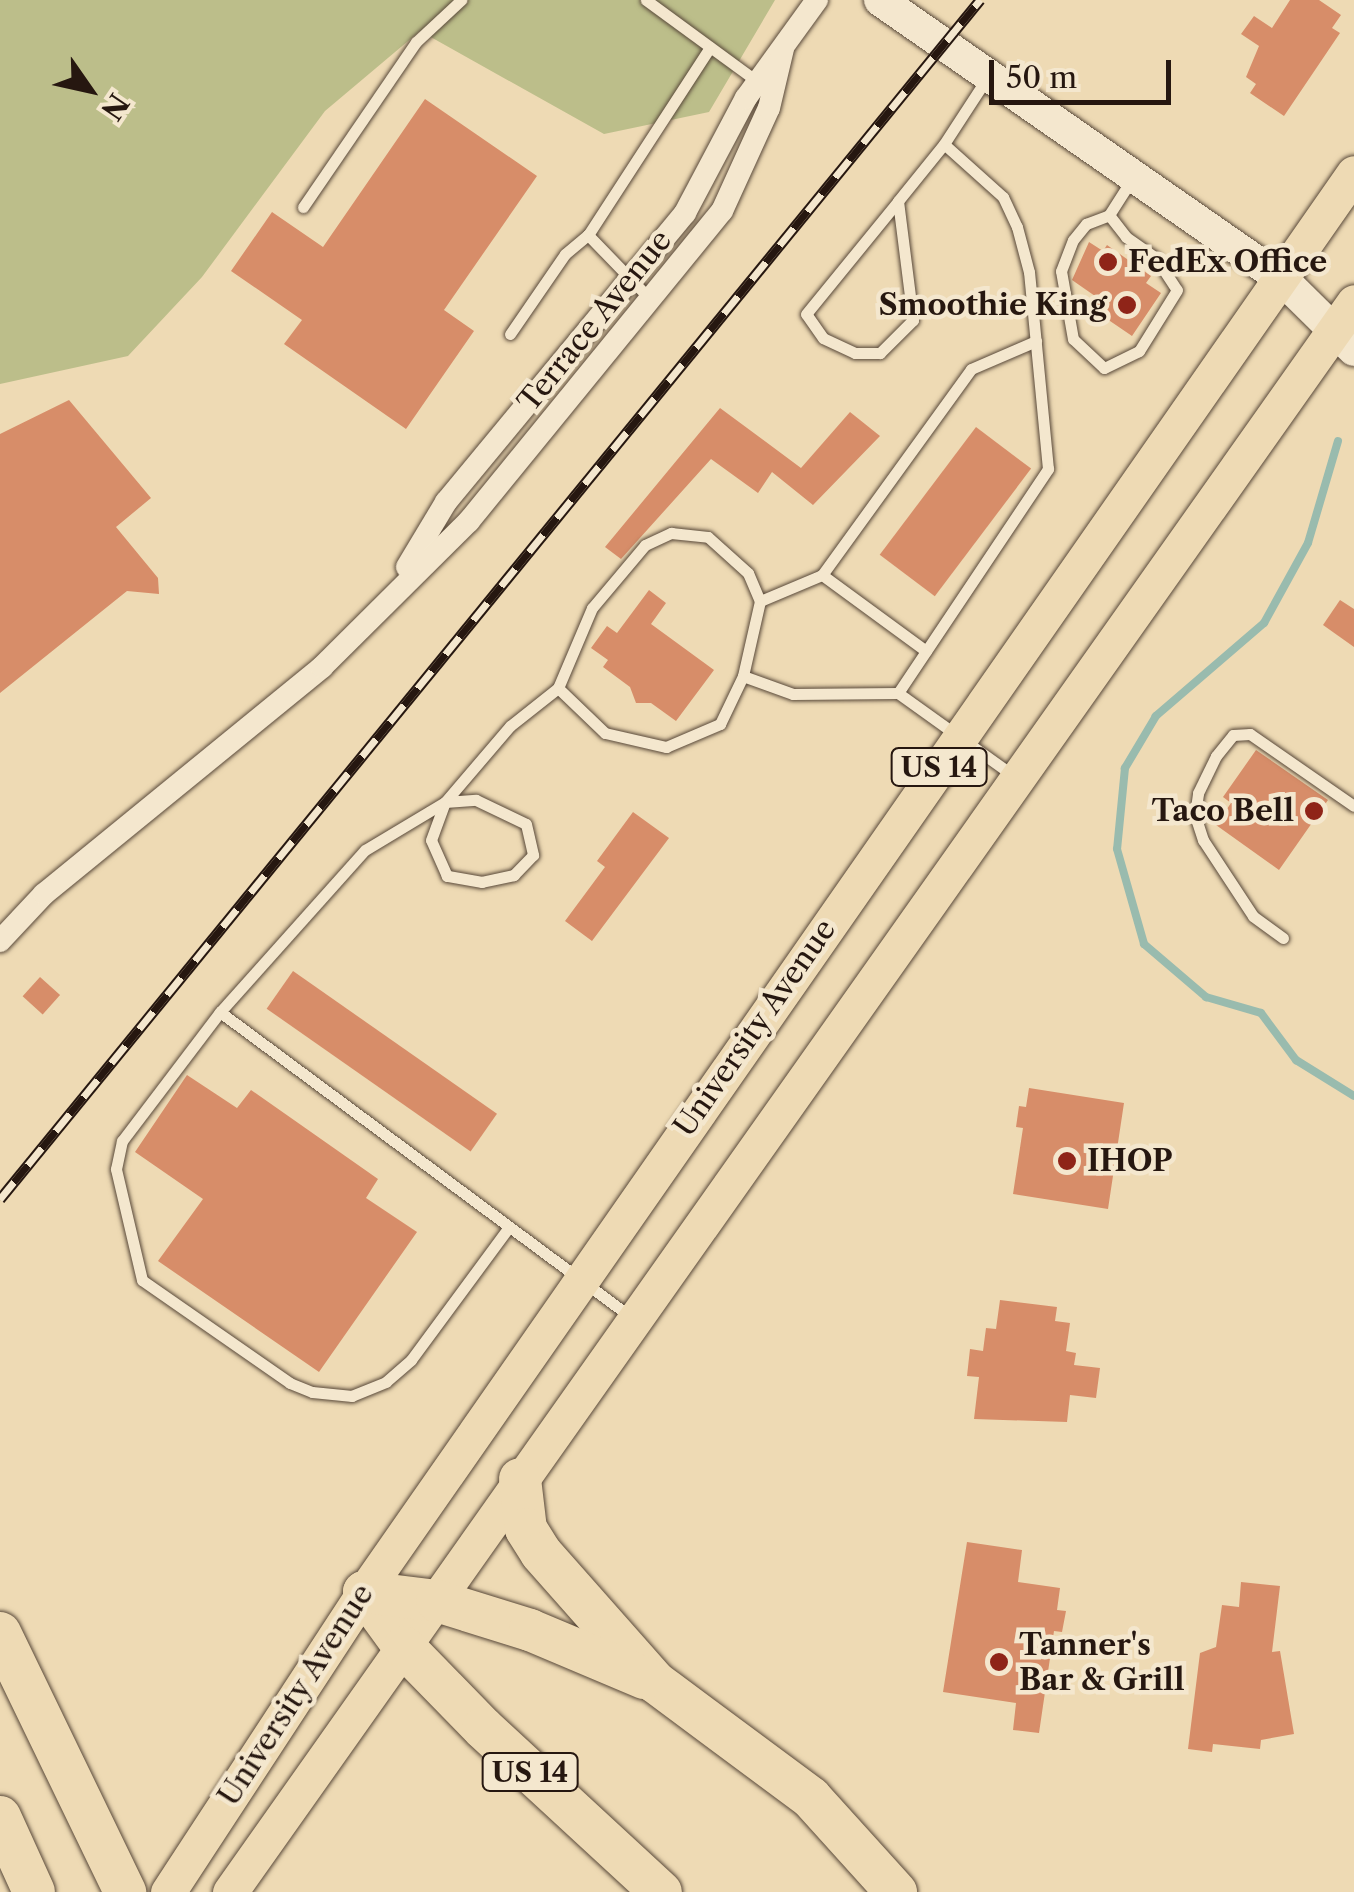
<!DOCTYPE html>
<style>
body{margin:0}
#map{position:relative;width:1354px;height:1892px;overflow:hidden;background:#eedab4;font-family:"Libre Caslon Text",serif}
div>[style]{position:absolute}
.green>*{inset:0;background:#bcbe8a}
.stream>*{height:8px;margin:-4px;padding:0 4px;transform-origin:4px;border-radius:4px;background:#99bbae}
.building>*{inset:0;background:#d78d69;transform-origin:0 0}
.roads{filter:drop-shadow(0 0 2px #584839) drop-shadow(0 0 2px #584839)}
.lane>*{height:11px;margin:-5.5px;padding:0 5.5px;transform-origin:5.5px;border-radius:5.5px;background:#f4e7ce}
.street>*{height:22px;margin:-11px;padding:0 11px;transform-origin:11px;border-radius:11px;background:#f4e7ce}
.secondary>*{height:32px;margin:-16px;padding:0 16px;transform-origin:16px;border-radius:16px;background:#f4e7ce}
.primary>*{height:35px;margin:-17.5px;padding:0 17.5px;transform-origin:17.5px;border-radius:17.5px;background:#eedab4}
.highway>*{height:42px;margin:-21px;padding:0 21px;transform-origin:21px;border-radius:21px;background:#eedab4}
.rail>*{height:11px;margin-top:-5.5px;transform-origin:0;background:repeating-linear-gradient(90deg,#f4e7ce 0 22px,#261710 0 44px);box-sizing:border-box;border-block:2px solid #261710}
.dots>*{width:28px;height:28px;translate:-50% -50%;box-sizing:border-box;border:5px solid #f4e7ce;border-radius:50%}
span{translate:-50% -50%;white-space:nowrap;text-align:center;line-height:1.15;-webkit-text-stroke:9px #f4e7ce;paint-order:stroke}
.shield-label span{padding:2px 8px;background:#f4e7ce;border:2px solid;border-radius:8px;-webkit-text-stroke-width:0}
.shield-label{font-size:28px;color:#261710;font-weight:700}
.poi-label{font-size:30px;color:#261710;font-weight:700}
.left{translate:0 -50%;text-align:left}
.right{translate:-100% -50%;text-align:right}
.street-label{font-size:30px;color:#261710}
.north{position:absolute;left:40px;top:40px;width:100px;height:100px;-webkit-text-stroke:8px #f4e7ce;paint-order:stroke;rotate:124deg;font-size:28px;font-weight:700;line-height:40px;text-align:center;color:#261710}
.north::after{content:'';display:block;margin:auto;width:35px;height:45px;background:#261710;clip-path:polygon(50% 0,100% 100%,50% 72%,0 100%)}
.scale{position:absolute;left:989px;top:60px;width:182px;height:45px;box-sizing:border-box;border:5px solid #261710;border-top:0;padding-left:12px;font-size:30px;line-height:35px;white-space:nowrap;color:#261710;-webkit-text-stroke:8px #f4e7ce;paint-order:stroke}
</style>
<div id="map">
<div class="green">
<div style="clip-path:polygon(0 0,775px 0,709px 112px,604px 134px,420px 31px,325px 111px,202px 277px,128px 356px,0 384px)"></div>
</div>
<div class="stream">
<div style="left:1338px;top:441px;width:106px;rotate:106.4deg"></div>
<div style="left:1308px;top:543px;width:91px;rotate:118.8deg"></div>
<div style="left:1264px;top:623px;width:143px;rotate:139.3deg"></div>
<div style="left:1156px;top:716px;width:61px;rotate:120.8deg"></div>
<div style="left:1125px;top:768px;width:81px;rotate:95.6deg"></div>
<div style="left:1117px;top:849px;width:99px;rotate:74.1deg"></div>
<div style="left:1144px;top:944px;width:82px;rotate:40.5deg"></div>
<div style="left:1206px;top:997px;width:57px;rotate:16.2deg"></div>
<div style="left:1261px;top:1013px;width:59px;rotate:53.3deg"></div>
<div style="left:1296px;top:1060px;width:68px;rotate:31.8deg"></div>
</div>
<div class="building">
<div style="clip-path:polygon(1290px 0,1319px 0,1341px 15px,1332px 28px,1340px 33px,1284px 116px,1250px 93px,1256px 84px,1246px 77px,1259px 46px,1241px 34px,1254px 16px,1272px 28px)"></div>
<div style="clip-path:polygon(425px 99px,537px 176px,444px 310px,474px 331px,406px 429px,284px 344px,302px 320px,231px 271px,272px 212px,323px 247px)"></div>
<div style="clip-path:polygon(1089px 242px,1103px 251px,1107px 245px,1151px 276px,1146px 283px,1161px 293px,1132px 336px,1088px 306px,1095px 296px,1072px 280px)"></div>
<div style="clip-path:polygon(69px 400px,151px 498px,116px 527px,158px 578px,159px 594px,127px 591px,0 693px,0 434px)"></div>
<div style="clip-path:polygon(720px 408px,801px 468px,850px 412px,880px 436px,813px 505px,772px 472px,758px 493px,711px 459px,621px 559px,605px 547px)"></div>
<div style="left:976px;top:427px;width:69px;height:160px;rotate:37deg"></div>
<div style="clip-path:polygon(649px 590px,666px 603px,651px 624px,714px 670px,676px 721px,651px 703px,636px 703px,630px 687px,603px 667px,608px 660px,591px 648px,607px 626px,617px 633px)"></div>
<div style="clip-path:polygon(1340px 600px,1354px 609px,1354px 647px,1323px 625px)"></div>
<div style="clip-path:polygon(1256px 750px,1328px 800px,1279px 870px,1216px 825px,1231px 803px,1223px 797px)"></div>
<div style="clip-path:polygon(633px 812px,669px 838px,592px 941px,565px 921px,605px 867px,597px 861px)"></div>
<div style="left:293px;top:971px;width:249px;height:46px;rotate:35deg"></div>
<div style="left:40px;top:977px;width:27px;height:26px;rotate:42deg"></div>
<div style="clip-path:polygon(187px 1075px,237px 1108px,251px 1090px,378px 1179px,366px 1198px,417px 1232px,319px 1372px,158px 1261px,203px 1199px,135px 1152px)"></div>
<div style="clip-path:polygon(1029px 1088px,1124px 1103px,1108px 1209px,1013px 1194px,1023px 1128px,1016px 1127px,1019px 1106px,1026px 1107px)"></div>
<div style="clip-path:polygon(1000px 1300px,1057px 1307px,1055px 1321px,1070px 1323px,1066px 1351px,1076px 1353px,1074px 1365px,1100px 1368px,1096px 1398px,1070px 1395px,1067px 1422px,974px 1419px,979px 1377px,967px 1376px,970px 1349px,983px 1351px,986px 1328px,996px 1329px)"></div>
<div style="clip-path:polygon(967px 1542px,1022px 1550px,1018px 1582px,1060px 1588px,1057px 1610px,1066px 1611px,1062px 1632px,1054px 1631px,1039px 1733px,1013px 1730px,1016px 1703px,943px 1692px)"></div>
<div style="clip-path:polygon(1241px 1582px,1280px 1586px,1272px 1652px,1280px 1651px,1294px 1734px,1261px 1740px,1260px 1749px,1213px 1744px,1212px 1752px,1188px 1749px,1200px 1653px,1216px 1647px,1222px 1605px,1239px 1607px)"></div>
</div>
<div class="roads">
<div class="lane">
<div style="left:646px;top:0;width:139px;rotate:36.2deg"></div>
<div style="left:898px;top:201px;width:120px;rotate:82.8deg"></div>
<div style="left:913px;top:320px;width:47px;rotate:135deg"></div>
<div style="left:880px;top:353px;width:25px;rotate:180deg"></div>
<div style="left:855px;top:353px;width:35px;rotate:-155deg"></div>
<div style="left:823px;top:338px;width:29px;rotate:-125deg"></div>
<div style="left:806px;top:314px;width:146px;rotate:-50.8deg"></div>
<div style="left:898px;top:201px;width:73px;rotate:-51.1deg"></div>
<div style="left:303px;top:207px;width:200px;rotate:-55.6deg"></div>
<div style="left:416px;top:42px;width:62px;rotate:-43deg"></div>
<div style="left:1109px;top:215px;width:28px;rotate:52deg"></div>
<div style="left:1126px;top:237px;width:37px;rotate:35deg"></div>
<div style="left:1156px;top:258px;width:38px;rotate:57deg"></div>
<div style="left:1177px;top:290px;width:72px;rotate:121.9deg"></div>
<div style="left:1139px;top:351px;width:39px;rotate:154deg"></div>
<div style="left:1104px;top:368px;width:42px;rotate:-136.9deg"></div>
<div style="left:1073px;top:339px;width:69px;rotate:-100deg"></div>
<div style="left:1061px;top:271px;width:33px;rotate:-69deg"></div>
<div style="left:1073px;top:240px;width:21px;rotate:-51deg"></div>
<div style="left:1086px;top:224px;width:25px;rotate:-21deg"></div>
<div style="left:1109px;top:215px;width:43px;rotate:-57.4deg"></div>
<div style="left:651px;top:300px;width:91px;rotate:-134.1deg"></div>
<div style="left:588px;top:235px;width:224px;rotate:-57deg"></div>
<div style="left:510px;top:334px;width:97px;rotate:-55.5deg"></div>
<div style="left:565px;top:254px;width:30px;rotate:-40deg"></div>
<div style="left:822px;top:575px;width:67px;rotate:157.2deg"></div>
<div style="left:760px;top:601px;width:77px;rotate:102.8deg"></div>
<div style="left:743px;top:676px;width:53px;rotate:19.8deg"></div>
<div style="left:793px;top:694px;width:105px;rotate:-0.5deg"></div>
<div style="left:898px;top:693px;width:143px;rotate:35.6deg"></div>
<div style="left:926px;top:651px;width:129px;rotate:-143.8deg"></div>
<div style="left:822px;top:575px;width:254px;rotate:-54.1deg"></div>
<div style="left:971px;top:369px;width:71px;rotate:-23.3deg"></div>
<div style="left:558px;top:688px;width:87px;rotate:-67deg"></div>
<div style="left:592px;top:608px;width:82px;rotate:-49.9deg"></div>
<div style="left:645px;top:545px;width:29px;rotate:-25deg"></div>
<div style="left:671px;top:533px;width:37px;rotate:6deg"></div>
<div style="left:708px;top:537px;width:54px;rotate:42deg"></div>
<div style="left:748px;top:573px;width:30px;rotate:67deg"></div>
<div style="left:898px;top:693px;width:270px;rotate:-56.2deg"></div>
<div style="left:1048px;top:469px;width:198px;rotate:-95.5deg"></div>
<div style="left:1029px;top:272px;width:47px;rotate:-104.9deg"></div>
<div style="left:1017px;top:227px;width:33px;rotate:-115deg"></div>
<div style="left:1003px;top:197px;width:79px;rotate:-138.1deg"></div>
<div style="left:944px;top:144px;width:79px;rotate:-56.9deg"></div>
<div style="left:476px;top:800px;width:55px;rotate:25.6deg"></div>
<div style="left:526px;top:824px;width:32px;rotate:77deg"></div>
<div style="left:533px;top:855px;width:28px;rotate:134deg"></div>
<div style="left:514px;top:875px;width:33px;rotate:168deg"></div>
<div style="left:482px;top:882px;width:36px;rotate:-170deg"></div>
<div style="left:447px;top:876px;width:39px;rotate:-114deg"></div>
<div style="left:431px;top:840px;width:40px;rotate:-69.8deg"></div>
<div style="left:445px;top:802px;width:31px;rotate:-4deg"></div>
<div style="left:1283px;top:938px;width:37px;rotate:-144deg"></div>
<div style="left:1253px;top:916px;width:91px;rotate:-123.3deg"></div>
<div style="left:1203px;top:840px;width:26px;rotate:-108deg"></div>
<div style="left:1195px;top:815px;width:22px;rotate:-82deg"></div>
<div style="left:1198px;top:793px;width:41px;rotate:-64.1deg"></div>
<div style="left:1216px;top:756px;width:27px;rotate:-51deg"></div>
<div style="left:1233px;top:735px;width:17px;rotate:-3deg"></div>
<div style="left:1250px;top:734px;width:126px;rotate:34.7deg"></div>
<div style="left:220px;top:1012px;width:217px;rotate:-48.2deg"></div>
<div style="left:365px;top:850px;width:93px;rotate:-31deg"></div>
<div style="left:445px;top:802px;width:100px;rotate:-49.5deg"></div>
<div style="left:510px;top:726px;width:61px;rotate:-38.4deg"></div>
<div style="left:558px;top:688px;width:65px;rotate:43.8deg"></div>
<div style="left:605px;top:733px;width:63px;rotate:12.9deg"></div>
<div style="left:666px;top:747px;width:59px;rotate:-23.1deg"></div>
<div style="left:720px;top:724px;width:53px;rotate:-64.4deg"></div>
<div style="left:509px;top:1227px;width:165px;rotate:126.4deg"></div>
<div style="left:411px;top:1360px;width:33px;rotate:139deg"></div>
<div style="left:386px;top:1382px;width:37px;rotate:158deg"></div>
<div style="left:352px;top:1396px;width:40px;rotate:-174.3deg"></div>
<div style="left:312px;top:1392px;width:24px;rotate:-158deg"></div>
<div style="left:290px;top:1383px;width:180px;rotate:-145.2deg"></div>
<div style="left:142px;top:1280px;width:114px;rotate:-103.2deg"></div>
<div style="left:116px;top:1169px;width:29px;rotate:-78deg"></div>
<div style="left:122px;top:1141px;width:162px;rotate:-52.8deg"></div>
<div style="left:220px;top:1012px;width:512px;rotate:36.58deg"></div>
</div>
<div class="street">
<div style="left:407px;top:567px;width:76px;rotate:-59deg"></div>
<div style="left:446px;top:502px;width:375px;rotate:-50.4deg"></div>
<div style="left:685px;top:213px;width:130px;rotate:-62.1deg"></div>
<div style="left:746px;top:98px;width:121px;rotate:-54.1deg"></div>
<div style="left:0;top:941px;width:64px;rotate:-46.9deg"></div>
<div style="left:44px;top:894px;width:359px;rotate:-39.2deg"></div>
<div style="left:322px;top:667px;width:207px;rotate:-44.8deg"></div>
<div style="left:469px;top:521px;width:400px;rotate:-50.8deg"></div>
<div style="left:722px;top:211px;width:113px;rotate:-65.5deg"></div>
<div style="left:769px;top:108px;width:61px;rotate:-76.7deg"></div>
</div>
<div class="secondary">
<div style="left:880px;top:0;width:489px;rotate:34.8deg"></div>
<div style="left:1282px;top:279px;width:101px;rotate:44.6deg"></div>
</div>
<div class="primary">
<div style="left:168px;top:1892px;width:358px;rotate:-56.8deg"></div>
<div style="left:364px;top:1592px;width:1730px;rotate:-55.1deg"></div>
<div style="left:230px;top:1892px;width:1947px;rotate:-54.74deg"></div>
</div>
<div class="highway">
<div style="left:520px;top:1479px;width:50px;rotate:83.2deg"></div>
<div style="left:526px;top:1529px;width:28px;rotate:58deg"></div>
<div style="left:541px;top:1553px;width:172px;rotate:48.5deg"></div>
<div style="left:655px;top:1682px;width:194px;rotate:36.6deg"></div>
<div style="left:811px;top:1798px;width:127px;rotate:47.9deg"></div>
<div style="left:364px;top:1592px;width:68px;rotate:54deg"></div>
<div style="left:404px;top:1647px;width:113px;rotate:45.7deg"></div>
<div style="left:483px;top:1728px;width:242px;rotate:42.7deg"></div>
<div style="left:364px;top:1592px;width:74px;rotate:7deg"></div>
<div style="left:437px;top:1601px;width:97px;rotate:17.3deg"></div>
<div style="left:530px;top:1630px;width:124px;rotate:22.8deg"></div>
<div style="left:0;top:1633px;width:288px;rotate:64.2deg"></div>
<div style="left:0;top:1817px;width:82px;rotate:65.6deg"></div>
</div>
</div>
<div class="rail">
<div style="left:0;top:1199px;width:1549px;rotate:-50.74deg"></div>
</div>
<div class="dots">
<div style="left:1108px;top:262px;background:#8f2418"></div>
<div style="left:1127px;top:305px;background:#8f2418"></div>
<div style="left:1314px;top:811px;background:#8f2418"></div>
<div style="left:1067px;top:1161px;background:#8f2418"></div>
<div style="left:999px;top:1662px;background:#8f2418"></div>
</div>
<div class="shield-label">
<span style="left:939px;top:767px">US 14</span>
<span style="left:530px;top:1772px">US 14</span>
</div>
<div class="poi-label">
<span class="left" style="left:1128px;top:262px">FedEx Office</span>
<span class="right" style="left:1107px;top:305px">Smoothie King</span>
<span class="right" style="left:1294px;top:811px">Taco Bell</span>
<span class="left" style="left:1087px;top:1161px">IHOP</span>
<span class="left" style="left:1019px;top:1662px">Tanner's<br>Bar &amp; Grill</span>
</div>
<div class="street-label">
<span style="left:595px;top:321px;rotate:-51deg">Terrace Avenue</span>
<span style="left:755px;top:1028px;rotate:-55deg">University Avenue</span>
<span style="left:296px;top:1695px;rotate:-57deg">University Avenue</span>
</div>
<div class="north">N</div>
<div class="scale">50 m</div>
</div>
